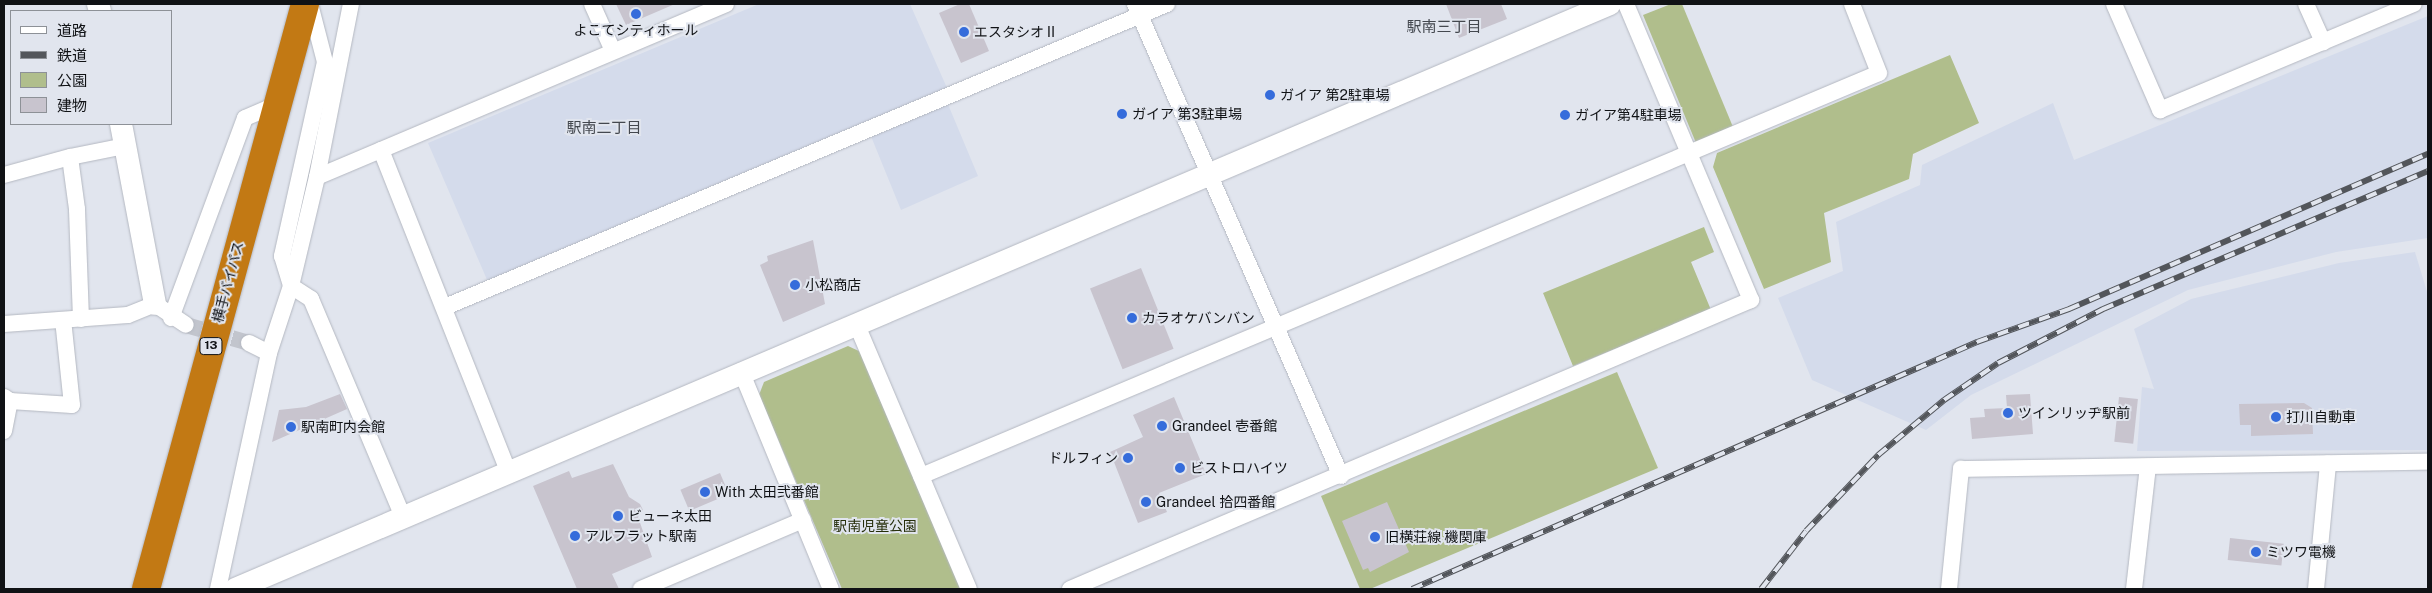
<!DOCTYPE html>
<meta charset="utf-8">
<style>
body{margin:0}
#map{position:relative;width:2432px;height:593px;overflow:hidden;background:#e1e5ee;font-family:"Public Sans","Noto Sans JP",sans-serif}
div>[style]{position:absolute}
.built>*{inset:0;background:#d4dbeb}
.green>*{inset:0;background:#b0be8c}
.building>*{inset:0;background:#c8c4ce;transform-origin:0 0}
.street-tunnel>*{height:16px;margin-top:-8px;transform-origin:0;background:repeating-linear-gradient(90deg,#c2c5cd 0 16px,transparent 0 24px)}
.roads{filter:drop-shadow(0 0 1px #b4b8c1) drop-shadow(0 0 1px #b4b8c1)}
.street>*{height:16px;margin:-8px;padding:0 8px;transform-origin:8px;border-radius:8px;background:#fff}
.secondary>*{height:22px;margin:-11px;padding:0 11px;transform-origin:11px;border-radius:11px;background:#fff}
.highway>*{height:28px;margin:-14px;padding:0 14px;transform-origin:14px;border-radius:14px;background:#c27914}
.rail>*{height:5.5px;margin-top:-2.75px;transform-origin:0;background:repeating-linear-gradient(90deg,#e1e5ee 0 11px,#53565b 0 22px);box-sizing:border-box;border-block:1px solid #53565b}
.dots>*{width:14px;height:14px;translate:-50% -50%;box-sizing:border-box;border:2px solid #e1e5ee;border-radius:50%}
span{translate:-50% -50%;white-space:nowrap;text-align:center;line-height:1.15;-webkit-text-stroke:4px #e1e5ee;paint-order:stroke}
.shield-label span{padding:1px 4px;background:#e1e5ee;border:1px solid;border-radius:4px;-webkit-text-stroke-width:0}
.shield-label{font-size:12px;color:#101215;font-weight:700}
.poi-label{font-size:14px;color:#101215}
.left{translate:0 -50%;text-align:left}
.right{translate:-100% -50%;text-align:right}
.street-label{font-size:14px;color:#101215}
.park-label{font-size:14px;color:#262f0b}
.neighbourhood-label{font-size:15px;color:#44484f}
.frame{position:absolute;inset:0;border:5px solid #101215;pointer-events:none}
.legend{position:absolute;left:10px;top:10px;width:162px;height:115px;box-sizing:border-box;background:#e1e5ee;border:1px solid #8d9197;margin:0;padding:6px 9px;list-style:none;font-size:15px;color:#101215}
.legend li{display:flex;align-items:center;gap:10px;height:25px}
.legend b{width:25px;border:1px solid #8d9197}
</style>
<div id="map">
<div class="built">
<div style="clip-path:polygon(759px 4px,910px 4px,947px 88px,942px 90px,978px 176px,901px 210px,866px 124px,488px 282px,428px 143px)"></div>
<div style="clip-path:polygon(2428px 16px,2428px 238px,2336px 252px,2188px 290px,1971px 395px,1926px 430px,1812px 380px,1778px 298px,1843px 271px,1836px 222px,1920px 185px,1922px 165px,2053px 103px,2074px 160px)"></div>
<div style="clip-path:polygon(2415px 252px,2428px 295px,2428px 450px,2137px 451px,2142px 387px,2154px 389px,2134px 329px,2191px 299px,2339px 263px)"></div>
</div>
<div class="green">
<div style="clip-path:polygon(1671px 4px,1682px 4px,1733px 127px,1696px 143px,1643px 15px)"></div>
<div style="clip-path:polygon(1950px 55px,1979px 123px,1913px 154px,1909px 179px,1824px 213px,1831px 262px,1764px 289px,1713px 167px,1717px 153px)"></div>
<div style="clip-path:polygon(1704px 227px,1714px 252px,1691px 262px,1711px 310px,1573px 366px,1543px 293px)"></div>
<div style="clip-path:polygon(848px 346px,861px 352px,963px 589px,842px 589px,759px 395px,764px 382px)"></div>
<div style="clip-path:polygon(1617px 372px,1658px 468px,1370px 589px,1360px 589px,1321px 496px)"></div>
</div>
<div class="building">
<div style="clip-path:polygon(616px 4px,675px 4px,626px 25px)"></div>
<div style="clip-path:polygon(960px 4px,969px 4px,989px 51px,961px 63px,939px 13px)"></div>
<div style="clip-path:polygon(1446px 4px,1501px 4px,1507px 19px,1459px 38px)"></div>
<div style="clip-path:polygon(813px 240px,825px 304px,783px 322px,760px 265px,768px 261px,767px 256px)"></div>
<div style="left:1141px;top:268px;width:87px;height:55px;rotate:68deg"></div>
<div style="clip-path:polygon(340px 394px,347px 409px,272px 442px,279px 410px,306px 407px)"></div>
<div style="clip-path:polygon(2030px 394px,2033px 434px,1972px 439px,1970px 418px,1985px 417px,1984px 409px,2007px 408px,2006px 395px)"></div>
<div style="clip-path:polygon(1174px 397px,1206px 474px,1159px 493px,1167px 512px,1138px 523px,1110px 452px,1143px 437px,1133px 415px)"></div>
<div style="left:2119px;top:397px;width:19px;height:45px;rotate:6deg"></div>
<div style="clip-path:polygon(2304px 403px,2312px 408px,2313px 434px,2251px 436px,2251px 425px,2240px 425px,2239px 404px)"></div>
<div style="clip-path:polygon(613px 464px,629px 497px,640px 504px,643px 510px,638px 517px,652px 557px,612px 574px,619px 589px,577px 589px,533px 486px,569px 471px,572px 478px)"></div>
<div style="left:720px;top:473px;width:23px;height:43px;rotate:67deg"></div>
<div style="clip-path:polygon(1387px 502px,1409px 552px,1370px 572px,1368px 568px,1363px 570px,1342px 521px)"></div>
<div style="left:2230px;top:538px;width:54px;height:22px;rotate:6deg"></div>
</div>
<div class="street-tunnel">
<div style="left:186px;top:325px;width:66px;rotate:15.9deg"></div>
</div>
<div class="roads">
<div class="street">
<div style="left:310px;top:4px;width:60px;rotate:75.5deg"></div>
<div style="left:325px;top:62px;width:199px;rotate:102.5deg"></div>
<div style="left:282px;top:256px;width:31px;rotate:73deg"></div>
<div style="left:291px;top:286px;width:24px;rotate:33deg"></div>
<div style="left:311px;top:299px;width:237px;rotate:67.1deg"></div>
<div style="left:592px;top:4px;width:51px;rotate:65.9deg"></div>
<div style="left:1135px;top:4px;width:515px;rotate:66.42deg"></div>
<div style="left:2114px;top:4px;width:116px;rotate:66.5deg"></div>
<div style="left:2160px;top:110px;width:275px;rotate:-22.7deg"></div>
<div style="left:2306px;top:4px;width:42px;rotate:65.9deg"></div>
<div style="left:381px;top:150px;width:345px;rotate:68.4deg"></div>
<div style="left:4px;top:175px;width:68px;rotate:-15.3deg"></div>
<div style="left:317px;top:177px;width:444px;rotate:-22.9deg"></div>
<div style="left:445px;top:307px;width:783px;rotate:-22.77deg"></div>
<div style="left:171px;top:318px;width:213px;rotate:-69.7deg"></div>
<div style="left:245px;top:118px;width:36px;rotate:-23deg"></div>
<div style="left:81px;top:319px;width:110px;rotate:-92.1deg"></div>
<div style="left:77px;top:209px;width:52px;rotate:-97.7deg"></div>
<div style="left:70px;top:157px;width:56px;rotate:-11.3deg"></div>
<div style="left:856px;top:323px;width:289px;rotate:67deg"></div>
<div style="left:4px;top:324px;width:124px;rotate:-4.2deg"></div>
<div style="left:128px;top:315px;width:29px;rotate:-22deg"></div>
<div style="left:155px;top:304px;width:37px;rotate:34deg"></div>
<div style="left:249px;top:343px;width:22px;rotate:27deg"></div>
<div style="left:741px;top:371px;width:236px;rotate:67.6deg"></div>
<div style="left:4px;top:397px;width:7px;rotate:34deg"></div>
<div style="left:10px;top:401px;width:62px;rotate:3.7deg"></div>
<div style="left:72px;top:405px;width:85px;rotate:-96deg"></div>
<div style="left:4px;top:431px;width:31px;rotate:-79deg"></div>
<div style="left:921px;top:476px;width:1039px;rotate:-22.81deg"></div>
<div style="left:1879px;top:73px;width:74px;rotate:-111.4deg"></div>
<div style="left:218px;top:589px;width:241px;rotate:-77.8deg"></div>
<div style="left:269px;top:353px;width:71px;rotate:-71.8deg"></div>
<div style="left:291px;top:286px;width:112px;rotate:-76.6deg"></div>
<div style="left:317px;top:177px;width:176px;rotate:-78.9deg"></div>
<div style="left:641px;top:589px;width:176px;rotate:-23.1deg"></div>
<div style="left:1070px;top:589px;width:740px;rotate:-23deg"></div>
<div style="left:1751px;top:300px;width:321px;rotate:-112.9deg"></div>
<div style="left:1949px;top:589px;width:121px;rotate:-84.3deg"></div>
<div style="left:1961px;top:469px;width:467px;rotate:-0.9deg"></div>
<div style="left:2134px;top:589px;width:123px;rotate:-83.5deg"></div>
<div style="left:2316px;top:589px;width:126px;rotate:-84.5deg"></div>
</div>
<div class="secondary">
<div style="left:98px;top:4px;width:7px;rotate:74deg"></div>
<div style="left:121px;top:124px;width:183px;rotate:79.3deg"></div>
<div style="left:235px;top:589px;width:1494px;rotate:-23.05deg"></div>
</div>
<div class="highway">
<div style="left:146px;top:589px;width:606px;rotate:-74.79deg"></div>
</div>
</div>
<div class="rail">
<div style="left:1412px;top:589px;width:617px;rotate:-23.61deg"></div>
<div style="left:1977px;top:342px;width:98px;rotate:-19.7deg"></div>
<div style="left:2069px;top:309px;width:391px;rotate:-23.4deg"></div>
<div style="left:1761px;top:589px;width:73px;rotate:-52.2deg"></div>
<div style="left:1806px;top:531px;width:105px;rotate:-46.5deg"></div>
<div style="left:1878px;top:455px;width:86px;rotate:-39.8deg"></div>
<div style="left:1944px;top:400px;width:65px;rotate:-34.4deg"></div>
<div style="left:1998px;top:363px;width:118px;rotate:-27.2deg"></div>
<div style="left:2103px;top:309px;width:353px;rotate:-23deg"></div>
</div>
<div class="dots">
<div style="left:636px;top:14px;background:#356cdb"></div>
<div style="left:964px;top:32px;background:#356cdb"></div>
<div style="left:1270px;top:95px;background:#356cdb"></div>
<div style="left:1122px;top:114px;background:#356cdb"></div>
<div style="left:1565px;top:115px;background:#356cdb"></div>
<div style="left:795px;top:285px;background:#356cdb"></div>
<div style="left:1132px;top:318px;background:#356cdb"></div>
<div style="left:2008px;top:413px;background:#356cdb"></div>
<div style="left:2276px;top:417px;background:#356cdb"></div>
<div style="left:1162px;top:426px;background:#356cdb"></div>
<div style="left:291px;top:427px;background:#356cdb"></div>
<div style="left:1128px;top:458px;background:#356cdb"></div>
<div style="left:1180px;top:468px;background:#356cdb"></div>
<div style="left:705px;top:492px;background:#356cdb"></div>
<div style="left:1146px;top:502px;background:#356cdb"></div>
<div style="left:618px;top:516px;background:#356cdb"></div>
<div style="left:575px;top:536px;background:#356cdb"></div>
<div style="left:1375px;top:537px;background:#356cdb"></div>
<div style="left:2256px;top:552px;background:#356cdb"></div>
</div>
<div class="shield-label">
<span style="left:211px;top:346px">13</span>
</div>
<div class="poi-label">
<span style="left:636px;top:30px">よこてシティホール</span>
<span class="left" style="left:974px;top:32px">エスタシオⅡ</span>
<span class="left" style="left:1280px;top:95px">ガイア 第2駐車場</span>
<span class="left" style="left:1132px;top:114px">ガイア 第3駐車場</span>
<span class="left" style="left:1575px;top:115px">ガイア第4駐車場</span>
<span class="left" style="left:805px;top:285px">小松商店</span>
<span class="left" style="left:1142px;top:318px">カラオケバンバン</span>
<span class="left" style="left:2018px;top:413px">ツインリッヂ駅前</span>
<span class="left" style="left:2286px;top:417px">打川自動車</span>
<span class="left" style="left:1172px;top:426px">Grandeel 壱番館</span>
<span class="left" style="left:301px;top:427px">駅南町内会館</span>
<span class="right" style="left:1118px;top:458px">ドルフィン</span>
<span class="left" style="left:1190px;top:468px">ビストロハイツ</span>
<span class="left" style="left:715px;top:492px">With 太田弐番館</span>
<span class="left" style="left:1156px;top:502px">Grandeel 拾四番館</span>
<span class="left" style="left:628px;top:516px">ビューネ太田</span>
<span class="left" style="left:585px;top:536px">アルフラット駅南</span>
<span class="left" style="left:1385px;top:537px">旧横荘線 機関庫</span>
<span class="left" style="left:2266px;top:552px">ミツワ電機</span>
</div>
<div class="street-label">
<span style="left:228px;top:282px;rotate:-75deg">横手バイパス</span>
</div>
<div class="park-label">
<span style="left:875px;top:526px">駅南児童公園</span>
</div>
<div class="neighbourhood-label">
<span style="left:1444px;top:27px">駅南三丁目</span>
<span style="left:604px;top:128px">駅南二丁目</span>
</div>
<div class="frame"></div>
<ul class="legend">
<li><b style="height:6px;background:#fff"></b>道路</li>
<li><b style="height:6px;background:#53565b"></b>鉄道</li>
<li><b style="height:14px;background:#b0be8c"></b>公園</li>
<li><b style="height:14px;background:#c8c4ce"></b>建物</li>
</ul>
</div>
